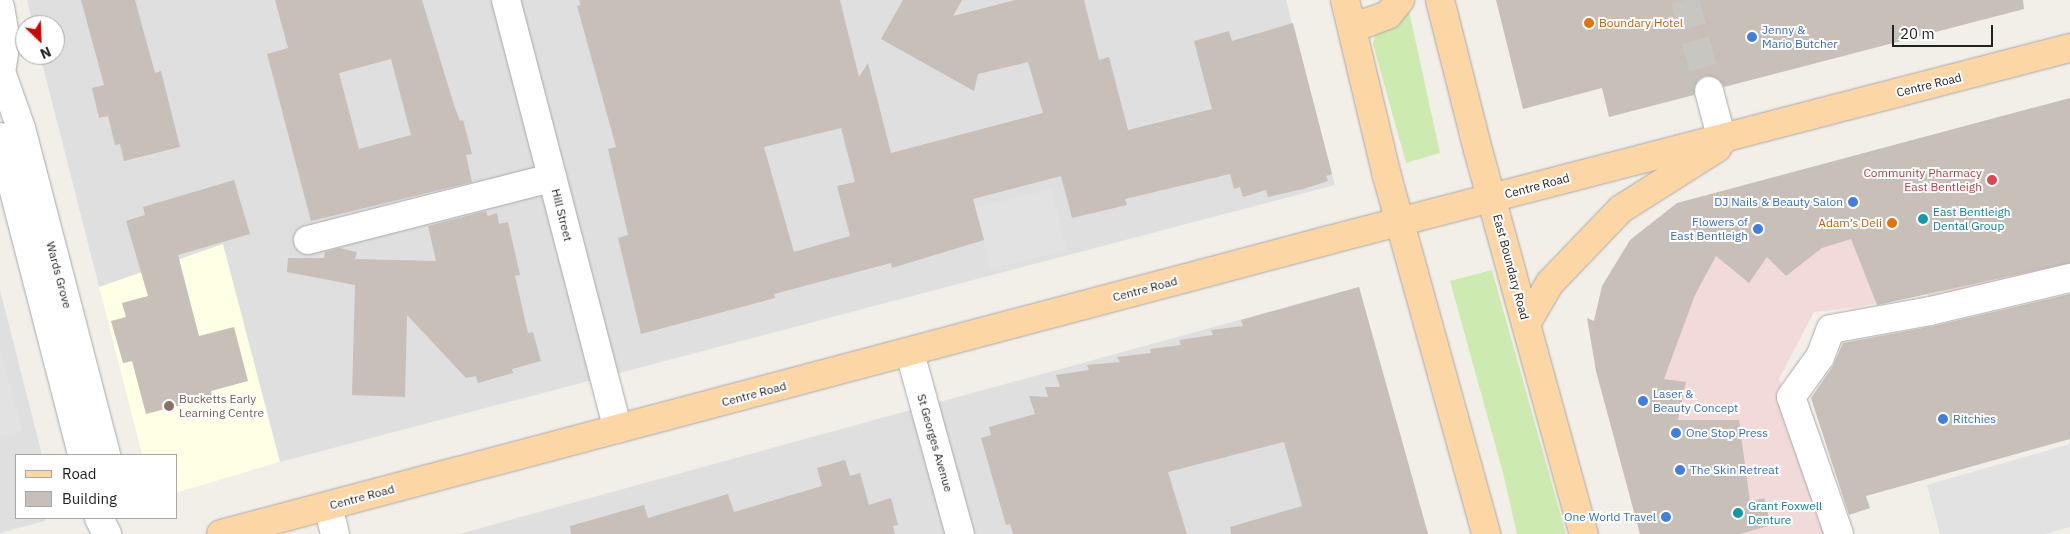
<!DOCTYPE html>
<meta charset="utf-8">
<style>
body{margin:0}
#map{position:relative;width:2070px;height:534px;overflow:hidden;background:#f2efe9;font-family:"IBM Plex Sans",sans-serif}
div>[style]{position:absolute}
.residential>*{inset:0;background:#e0dfdf}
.commercial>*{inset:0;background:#f2dad9}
.education>*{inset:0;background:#ffffe5}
.grass>*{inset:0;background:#cdebb0}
.parking>*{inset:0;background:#e2e2e2;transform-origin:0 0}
.building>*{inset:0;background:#c7bfb8}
.minor-tunnel>*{height:28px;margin-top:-14px;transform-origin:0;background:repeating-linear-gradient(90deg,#c8c6c1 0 28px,transparent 0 42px)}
.roads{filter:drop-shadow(0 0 1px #a9a9a9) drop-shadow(0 0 1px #a9a9a9)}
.minor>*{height:28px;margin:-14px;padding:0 14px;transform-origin:14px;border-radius:14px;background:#fff}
.major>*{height:28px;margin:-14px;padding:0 14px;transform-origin:14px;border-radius:14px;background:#fcd6a4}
.dots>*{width:14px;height:14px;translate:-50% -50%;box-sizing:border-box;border:2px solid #fff;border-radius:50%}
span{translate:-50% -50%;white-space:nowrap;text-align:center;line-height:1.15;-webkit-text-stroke:4px #fff;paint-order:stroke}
.food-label{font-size:12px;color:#c56008}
.left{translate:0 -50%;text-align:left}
.right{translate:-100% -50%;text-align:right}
.shop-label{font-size:12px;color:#366cbe}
.street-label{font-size:12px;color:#222}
.health-label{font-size:12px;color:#be3a42}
.culture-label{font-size:12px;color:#0d838f}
.education-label{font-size:12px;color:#785e54}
.legend{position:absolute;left:15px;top:454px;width:162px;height:65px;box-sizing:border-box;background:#fff;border:1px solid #a7a7a7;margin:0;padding:6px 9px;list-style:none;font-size:15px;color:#222}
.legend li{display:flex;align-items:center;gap:10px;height:25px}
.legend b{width:25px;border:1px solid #a7a7a7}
.north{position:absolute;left:15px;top:15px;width:50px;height:50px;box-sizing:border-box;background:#fff;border:1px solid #a7a7a7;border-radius:50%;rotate:156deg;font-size:14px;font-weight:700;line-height:20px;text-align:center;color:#222}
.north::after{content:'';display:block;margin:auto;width:18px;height:22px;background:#d40000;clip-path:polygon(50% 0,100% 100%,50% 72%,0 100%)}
.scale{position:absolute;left:1892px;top:25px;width:101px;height:22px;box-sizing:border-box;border:2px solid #222;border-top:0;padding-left:6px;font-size:15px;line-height:18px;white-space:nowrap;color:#222;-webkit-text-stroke:4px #fff;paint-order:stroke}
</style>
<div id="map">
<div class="residential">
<div style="clip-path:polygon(27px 0,1286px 0,1335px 185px,280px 462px,176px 493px,176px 455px,142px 455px,40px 55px,55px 55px,55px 25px,33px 25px)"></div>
<div style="clip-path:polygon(1359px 287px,1428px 534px,459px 534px)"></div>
<div style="clip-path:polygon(0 290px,42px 455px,16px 455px,16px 518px,47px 518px,45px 521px,0 533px)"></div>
</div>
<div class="commercial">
<div style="clip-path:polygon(2070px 98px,2070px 267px,1930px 304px,1927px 292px,1855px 308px,1814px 312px,1779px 379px,1816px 481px,1831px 534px,1640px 534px,1596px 371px,1599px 300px,1623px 252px,1783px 175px)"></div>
</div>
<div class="education">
<div style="clip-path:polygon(223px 244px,280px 462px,176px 493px,176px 455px,142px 455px,99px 287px)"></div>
</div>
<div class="grass">
<div style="clip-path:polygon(1409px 11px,1440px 153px,1406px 163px,1373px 44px,1375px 34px,1398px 15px)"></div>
<div style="clip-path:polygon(1492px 270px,1566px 534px,1517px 534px,1503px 473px,1450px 281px)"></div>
</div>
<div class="parking">
<div style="left:1051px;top:189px;width:63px;height:78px;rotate:76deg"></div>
<div style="clip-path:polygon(0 350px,22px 430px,0 436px)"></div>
<div style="clip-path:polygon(2070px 444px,2070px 527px,2044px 534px,1940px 534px,1927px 485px)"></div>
</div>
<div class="building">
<div style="clip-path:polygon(81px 0,135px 0,155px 73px,161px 71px,180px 147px,124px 161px,120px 144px,115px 145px,108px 116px,99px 118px,92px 88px,104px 85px)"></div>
<div style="clip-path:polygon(evenodd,275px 0,422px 0,454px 105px,460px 121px,463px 120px,472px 154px,466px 155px,472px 182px,311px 221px,267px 54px,288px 48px,275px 0,391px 59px,411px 135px,359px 149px,339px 73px,391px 59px)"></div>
<div style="clip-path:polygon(evenodd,579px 0,840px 0,859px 77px,868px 63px,891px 153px,1043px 113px,1028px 62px,978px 74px,974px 91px,881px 39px,903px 0,962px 0,953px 16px,1015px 0,1084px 0,1099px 60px,1109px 57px,1128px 130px,1212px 109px,1194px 41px,1229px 31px,1232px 41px,1293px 23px,1332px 174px,1326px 176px,1328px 181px,1303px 189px,1268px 197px,1266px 190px,1243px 197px,1240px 187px,1234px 189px,1230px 174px,1125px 199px,1127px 205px,1072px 218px,1061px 176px,973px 199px,984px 240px,892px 268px,891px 263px,774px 294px,775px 298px,641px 334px,618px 238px,628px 235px,608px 149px,616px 147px,577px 6px,581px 5px,579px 0,841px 128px,855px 182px,837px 186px,850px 236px,794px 252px,764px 147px,841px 128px)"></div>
<div style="clip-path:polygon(1496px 0,2023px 0,2024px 9px,1724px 87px,1720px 80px,1705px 76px,1698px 80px,1694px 95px,1609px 117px,1602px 88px,1523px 109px)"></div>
<div style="clip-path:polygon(2070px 98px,2070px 263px,1877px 305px,1851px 239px,1822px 248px,1786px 276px,1767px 257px,1749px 283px,1716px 256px,1695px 295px,1664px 379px,1686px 382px,1678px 420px,1739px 420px,1750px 502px,1764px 498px,1771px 525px,1740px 534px,1640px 534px,1596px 371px,1587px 318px,1594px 321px,1602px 286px,1630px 240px,1677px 203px)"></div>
<div style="clip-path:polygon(234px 180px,250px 234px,178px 255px,199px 336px,234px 327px,248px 381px,211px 391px,212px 397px,146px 414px,132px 361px,123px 363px,111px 321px,126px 317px,122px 303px,148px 296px,126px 221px,145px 215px,143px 207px)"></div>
<div style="clip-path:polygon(486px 211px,488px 216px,497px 213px,499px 224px,508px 222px,520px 275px,515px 276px,528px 333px,533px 332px,541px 361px,512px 369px,513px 373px,478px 383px,476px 376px,466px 378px,407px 315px,405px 397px,352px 395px,355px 285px,287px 272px,288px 258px,324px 258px,325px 252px,339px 248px,357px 252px,355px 259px,436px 261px,428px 226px)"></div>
<div style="clip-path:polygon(1359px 287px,1428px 534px,1231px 534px,1230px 527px,1302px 506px,1284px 442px,1168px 472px,1187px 534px,1013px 534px,1010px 524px,1006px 525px,981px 438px,991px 435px,989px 427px,1035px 414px,1029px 396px,1048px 397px,1045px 387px,1060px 387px,1056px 375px,1089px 370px,1087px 365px,1120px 362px,1117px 357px,1151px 353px,1150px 349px,1181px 345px,1179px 340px,1213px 335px,1211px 330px,1243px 326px,1241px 320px)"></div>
<div style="clip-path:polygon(2070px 294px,2070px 439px,1866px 496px,1870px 508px,1849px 515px,1811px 398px,1833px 366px,1843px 343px,1934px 326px)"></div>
<div style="clip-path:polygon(845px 460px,850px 476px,860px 473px,869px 505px,891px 498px,898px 525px,893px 526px,895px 534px,571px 534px,570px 526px,644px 505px,648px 518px,728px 494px,734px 512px,822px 486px,817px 468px)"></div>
</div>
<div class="minor-tunnel">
<div style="left:1685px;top:0;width:94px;rotate:75.2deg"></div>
</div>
<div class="roads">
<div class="minor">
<div style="left:506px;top:0;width:443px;rotate:75.4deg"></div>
<div style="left:0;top:7px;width:35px;rotate:80deg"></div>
<div style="left:6px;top:41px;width:30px;rotate:99deg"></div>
<div style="left:0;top:69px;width:63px;rotate:70.4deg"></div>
<div style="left:21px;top:128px;width:338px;rotate:75.4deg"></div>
<div style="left:1709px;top:91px;width:51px;rotate:75.1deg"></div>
<div style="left:0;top:137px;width:328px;rotate:75.5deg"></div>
<div style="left:308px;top:240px;width:252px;rotate:-14.3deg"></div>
<div style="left:910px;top:353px;width:188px;rotate:74.6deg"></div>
<div style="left:328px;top:506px;width:29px;rotate:76deg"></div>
<div style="left:99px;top:518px;width:18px;rotate:63deg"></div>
<div style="left:1839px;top:534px;width:145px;rotate:-109.3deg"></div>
<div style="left:1791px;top:397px;width:49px;rotate:-54.1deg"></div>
<div style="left:1820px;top:357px;width:30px;rotate:-69deg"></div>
<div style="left:1831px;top:329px;width:101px;rotate:-10.3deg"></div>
<div style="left:1930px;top:311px;width:144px;rotate:-13.3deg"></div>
</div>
<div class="major">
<div style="left:1345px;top:0;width:181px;rotate:76.6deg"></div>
<div style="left:1387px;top:176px;width:371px;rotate:74.5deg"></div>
<div style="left:1440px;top:0;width:155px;rotate:75.8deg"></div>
<div style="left:1478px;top:150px;width:398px;rotate:74.6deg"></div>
<div style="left:1351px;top:22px;width:15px;rotate:4deg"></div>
<div style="left:1366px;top:23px;width:23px;rotate:-20deg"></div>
<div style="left:1388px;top:15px;width:19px;rotate:-51deg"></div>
<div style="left:1526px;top:324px;width:48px;rotate:-59.7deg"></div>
<div style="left:1550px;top:283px;width:103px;rotate:-46.2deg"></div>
<div style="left:1621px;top:209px;width:114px;rotate:-32.4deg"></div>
<div style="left:221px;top:534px;width:1146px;rotate:-14.86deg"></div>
<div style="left:1329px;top:240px;width:765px;rotate:-14.53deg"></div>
</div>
</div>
<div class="dots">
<div style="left:1589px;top:23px;background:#e8710a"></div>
<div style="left:1752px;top:37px;background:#3f7fe0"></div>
<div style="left:1992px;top:180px;background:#e0444e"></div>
<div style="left:1853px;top:202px;background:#3f7fe0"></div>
<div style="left:1923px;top:219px;background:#0f9aa8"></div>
<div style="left:1892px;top:223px;background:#e8710a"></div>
<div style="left:1758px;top:229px;background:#3f7fe0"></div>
<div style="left:1643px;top:401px;background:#3f7fe0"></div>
<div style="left:169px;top:406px;background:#8d6e63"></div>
<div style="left:1943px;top:419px;background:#3f7fe0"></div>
<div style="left:1676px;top:433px;background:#3f7fe0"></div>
<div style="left:1680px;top:470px;background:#3f7fe0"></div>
<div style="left:1738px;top:513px;background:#0f9aa8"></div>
<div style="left:1666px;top:517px;background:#3f7fe0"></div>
</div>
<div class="food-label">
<span class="left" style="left:1599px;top:23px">Boundary Hotel</span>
<span class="right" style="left:1882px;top:223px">Adam’s Deli</span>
</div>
<div class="shop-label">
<span class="left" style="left:1762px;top:37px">Jenny &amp;<br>Mario Butcher</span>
<span class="right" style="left:1843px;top:202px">DJ Nails &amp; Beauty Salon</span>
<span class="right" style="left:1748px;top:229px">Flowers of<br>East Bentleigh</span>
<span class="left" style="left:1653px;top:401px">Laser &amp;<br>Beauty Concept</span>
<span class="left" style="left:1953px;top:419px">Ritchies</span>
<span class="left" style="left:1686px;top:433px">One Stop Press</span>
<span class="left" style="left:1690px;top:470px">The Skin Retreat</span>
<span class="right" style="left:1656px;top:517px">One World Travel</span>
</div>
<div class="street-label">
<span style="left:1929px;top:85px;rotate:-14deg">Centre Road</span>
<span style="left:1537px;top:186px;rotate:-15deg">Centre Road</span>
<span style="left:562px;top:215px;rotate:76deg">Hill Street</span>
<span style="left:1511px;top:267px;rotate:75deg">East Boundary Road</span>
<span style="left:59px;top:275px;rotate:75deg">Wards Grove</span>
<span style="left:1145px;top:289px;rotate:-15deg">Centre Road</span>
<span style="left:754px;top:394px;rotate:-15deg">Centre Road</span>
<span style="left:935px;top:443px;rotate:74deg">St Georges Avenue</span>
<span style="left:362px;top:497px;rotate:-15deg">Centre Road</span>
</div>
<div class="health-label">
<span class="right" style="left:1982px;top:180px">Community Pharmacy<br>East Bentleigh</span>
</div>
<div class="culture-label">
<span class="left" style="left:1933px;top:219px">East Bentleigh<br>Dental Group</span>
<span class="left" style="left:1748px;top:513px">Grant Foxwell<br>Denture</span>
</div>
<div class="education-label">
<span class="left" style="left:179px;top:406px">Bucketts Early<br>Learning Centre</span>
</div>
<ul class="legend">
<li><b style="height:6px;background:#fcd6a4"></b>Road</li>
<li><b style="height:14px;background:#c7bfb8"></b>Building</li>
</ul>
<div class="north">N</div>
<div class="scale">20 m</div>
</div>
